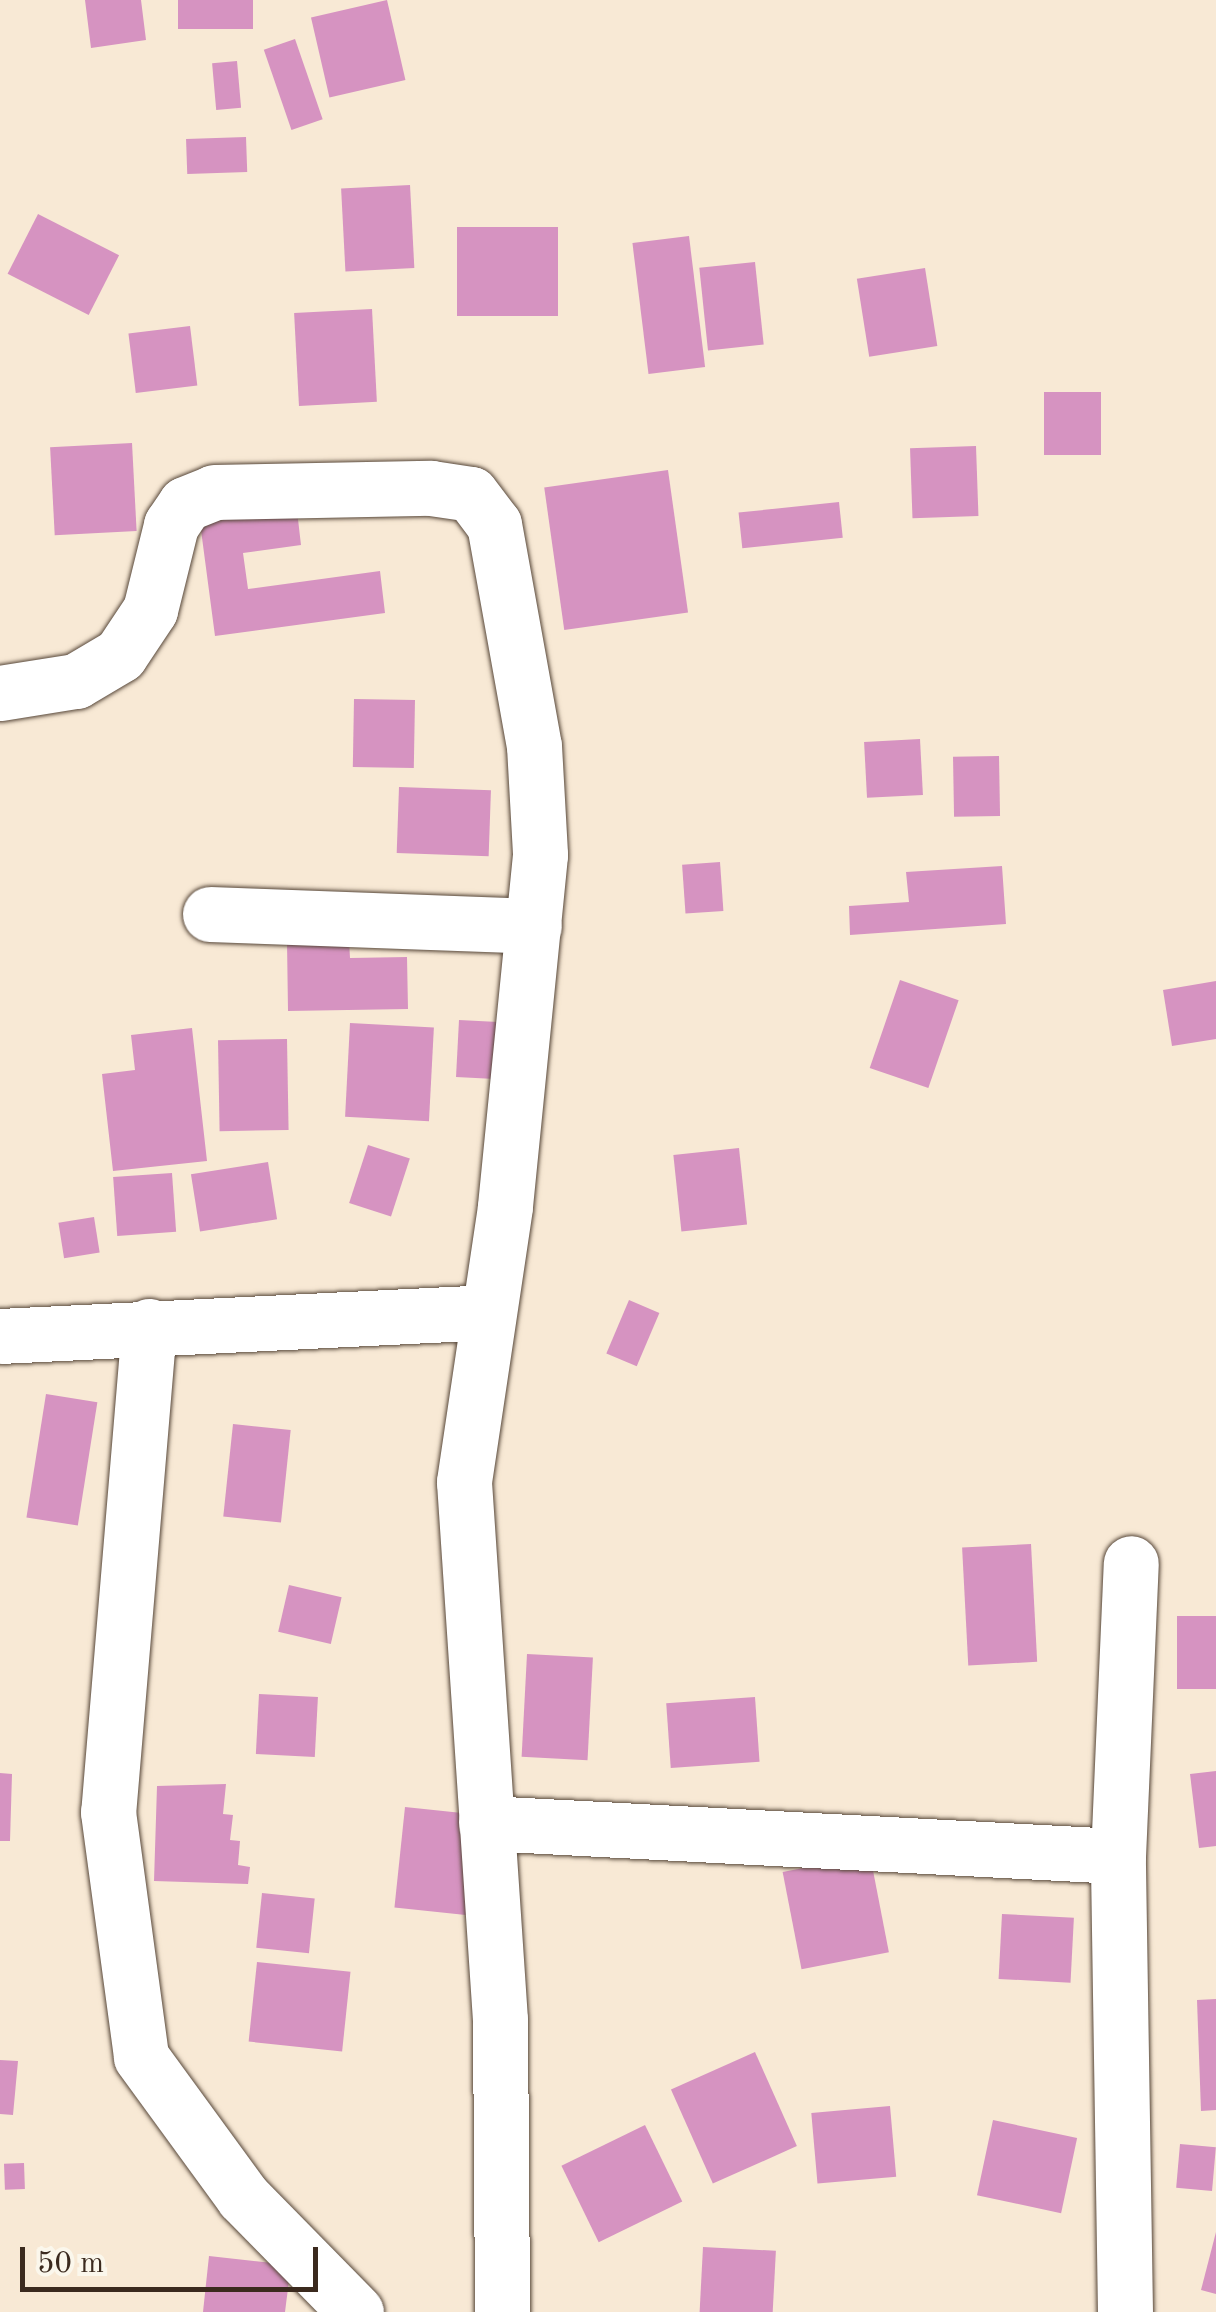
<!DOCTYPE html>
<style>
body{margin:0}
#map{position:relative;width:1216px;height:2312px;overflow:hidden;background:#f8e9d5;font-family:"Old Standard TT",serif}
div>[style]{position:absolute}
.building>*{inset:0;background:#d693c1;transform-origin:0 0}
.roads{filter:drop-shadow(0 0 2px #574739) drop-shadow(0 0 2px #574739)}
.minor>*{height:55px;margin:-27.5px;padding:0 27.5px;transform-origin:27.5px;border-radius:27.5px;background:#fff}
span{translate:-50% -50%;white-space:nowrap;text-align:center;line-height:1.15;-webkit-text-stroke:9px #fbf7ec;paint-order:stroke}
.scale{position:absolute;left:20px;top:2247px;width:298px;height:45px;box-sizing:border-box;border:5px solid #3b2a1e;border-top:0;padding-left:12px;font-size:30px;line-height:35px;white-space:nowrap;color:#3b2a1e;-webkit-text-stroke:8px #fbf7ec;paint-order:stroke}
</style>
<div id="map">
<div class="building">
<div style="clip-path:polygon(85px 0,141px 0,146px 40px,91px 48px)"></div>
<div style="left:178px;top:0;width:75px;height:29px"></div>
<div style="left:387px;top:0;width:82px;height:78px;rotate:77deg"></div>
<div style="left:295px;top:39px;width:85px;height:33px;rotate:71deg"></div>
<div style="left:237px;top:61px;width:47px;height:25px;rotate:85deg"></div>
<div style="left:246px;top:137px;width:35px;height:60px;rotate:88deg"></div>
<div style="left:410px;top:185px;width:83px;height:69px;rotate:87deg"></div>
<div style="left:38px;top:214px;width:91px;height:67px;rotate:27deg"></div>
<div style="left:457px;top:227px;width:101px;height:89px"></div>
<div style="left:689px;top:236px;width:132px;height:57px;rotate:83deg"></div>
<div style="left:755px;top:262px;width:83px;height:56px;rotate:84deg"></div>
<div style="left:925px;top:268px;width:79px;height:69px;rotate:81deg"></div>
<div style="left:372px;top:309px;width:93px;height:78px;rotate:87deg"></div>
<div style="left:190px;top:326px;width:60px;height:62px;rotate:83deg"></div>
<div style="left:1044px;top:392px;width:57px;height:63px"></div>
<div style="left:132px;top:443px;width:88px;height:82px;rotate:87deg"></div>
<div style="left:976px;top:446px;width:70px;height:66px;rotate:88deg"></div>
<div style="left:668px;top:470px;width:144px;height:125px;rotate:82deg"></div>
<div style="clip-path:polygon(296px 502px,301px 545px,243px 553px,248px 589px,380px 571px,385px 613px,215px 636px,199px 515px)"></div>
<div style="left:839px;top:502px;width:36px;height:101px;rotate:84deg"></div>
<div style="left:354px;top:699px;width:61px;height:68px;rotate:1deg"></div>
<div style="left:920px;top:739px;width:56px;height:56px;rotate:87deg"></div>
<div style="left:999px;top:756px;width:60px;height:46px;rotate:89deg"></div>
<div style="left:399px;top:787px;width:92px;height:66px;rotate:2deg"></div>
<div style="left:720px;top:862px;width:49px;height:38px;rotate:86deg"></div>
<div style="clip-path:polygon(1002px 866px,1006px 924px,850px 935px,849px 906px,909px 902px,906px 872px)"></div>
<div style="clip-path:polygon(349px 940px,350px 958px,407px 957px,408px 1009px,288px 1011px,287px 942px)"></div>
<div style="left:900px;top:980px;width:62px;height:93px;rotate:19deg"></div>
<div style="clip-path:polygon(1216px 981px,1216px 1039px,1172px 1046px,1163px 990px)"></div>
<div style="left:459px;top:1020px;width:44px;height:57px;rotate:3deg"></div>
<div style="left:350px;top:1023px;width:84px;height:94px;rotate:3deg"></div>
<div style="clip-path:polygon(192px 1028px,207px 1161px,113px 1171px,102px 1074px,135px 1070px,131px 1035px)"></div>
<div style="left:287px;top:1039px;width:91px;height:69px;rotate:89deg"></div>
<div style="left:368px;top:1145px;width:44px;height:61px;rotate:18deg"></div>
<div style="left:739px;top:1148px;width:77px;height:66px;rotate:84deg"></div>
<div style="left:268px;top:1162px;width:58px;height:78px;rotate:81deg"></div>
<div style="left:172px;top:1173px;width:59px;height:59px;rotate:86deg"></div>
<div style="left:94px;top:1217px;width:36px;height:36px;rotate:81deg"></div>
<div style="left:629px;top:1300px;width:33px;height:58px;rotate:23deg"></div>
<div style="left:46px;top:1394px;width:52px;height:125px;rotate:9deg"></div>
<div style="left:233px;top:1424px;width:58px;height:93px;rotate:6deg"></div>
<div style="left:1031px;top:1544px;width:118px;height:69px;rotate:87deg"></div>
<div style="left:289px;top:1585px;width:54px;height:48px;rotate:13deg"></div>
<div style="left:1216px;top:1616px;width:73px;height:39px;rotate:90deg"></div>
<div style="left:527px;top:1654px;width:66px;height:103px;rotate:3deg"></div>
<div style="left:259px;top:1694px;width:59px;height:60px;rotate:3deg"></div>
<div style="left:755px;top:1697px;width:65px;height:89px;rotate:86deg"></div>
<div style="clip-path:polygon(1216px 1771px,1216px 1846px,1199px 1848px,1190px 1774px)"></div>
<div style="clip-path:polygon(0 1773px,12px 1774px,10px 1841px,0 1841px)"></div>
<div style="clip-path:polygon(226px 1784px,223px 1814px,233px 1815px,230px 1840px,240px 1841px,238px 1865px,250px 1867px,248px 1884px,154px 1881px,157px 1786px)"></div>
<div style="left:405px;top:1807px;width:74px;height:101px;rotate:6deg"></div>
<div style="left:870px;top:1855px;width:99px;height:89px;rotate:79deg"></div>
<div style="left:262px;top:1893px;width:53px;height:55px;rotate:6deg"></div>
<div style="left:1002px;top:1914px;width:72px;height:65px;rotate:3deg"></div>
<div style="left:257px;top:1962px;width:94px;height:80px;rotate:6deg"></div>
<div style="clip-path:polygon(1216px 1999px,1216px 2110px,1201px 2111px,1197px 2000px)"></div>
<div style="left:755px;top:2052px;width:103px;height:92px;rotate:66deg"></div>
<div style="clip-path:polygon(0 2060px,18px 2061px,13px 2115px,0 2114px)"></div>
<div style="left:890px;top:2106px;width:71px;height:79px;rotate:85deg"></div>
<div style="left:993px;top:2120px;width:86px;height:77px;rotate:12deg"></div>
<div style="left:645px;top:2125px;width:85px;height:93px;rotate:64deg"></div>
<div style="left:1180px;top:2144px;width:36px;height:44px;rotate:5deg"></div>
<div style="left:24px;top:2163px;width:26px;height:20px;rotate:88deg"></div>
<div style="clip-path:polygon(1216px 2232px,1216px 2294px,1201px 2290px)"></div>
<div style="left:703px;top:2247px;width:73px;height:65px;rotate:3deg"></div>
<div style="clip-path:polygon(209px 2256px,291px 2265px,285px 2312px,203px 2312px)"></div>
</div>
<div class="roads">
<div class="minor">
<div style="left:0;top:693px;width:77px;rotate:-9deg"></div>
<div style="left:76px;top:681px;width:51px;rotate:-30.6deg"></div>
<div style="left:120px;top:655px;width:54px;rotate:-56.3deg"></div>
<div style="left:150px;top:610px;width:88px;rotate:-76.1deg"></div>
<div style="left:171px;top:525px;width:25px;rotate:-56deg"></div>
<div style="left:185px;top:504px;width:31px;rotate:-22deg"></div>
<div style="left:214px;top:492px;width:217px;rotate:-1.1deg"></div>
<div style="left:431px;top:488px;width:40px;rotate:8.5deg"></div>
<div style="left:471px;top:494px;width:38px;rotate:53deg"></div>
<div style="left:494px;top:524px;width:226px;rotate:79.8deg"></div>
<div style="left:534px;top:746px;width:109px;rotate:86.8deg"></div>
<div style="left:540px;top:855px;width:354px;rotate:95.7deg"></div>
<div style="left:505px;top:1207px;width:278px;rotate:98.5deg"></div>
<div style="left:464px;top:1482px;width:539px;rotate:86.17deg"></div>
<div style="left:500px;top:2020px;width:292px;rotate:89.6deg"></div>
<div style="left:210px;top:914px;width:324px;rotate:2.1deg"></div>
<div style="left:149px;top:1326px;width:488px;rotate:94.8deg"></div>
<div style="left:108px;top:1812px;width:247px;rotate:82.3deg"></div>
<div style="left:141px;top:2057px;width:173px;rotate:53.9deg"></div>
<div style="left:243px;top:2197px;width:161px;rotate:45.5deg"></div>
<div style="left:0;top:1336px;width:486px;rotate:-2.8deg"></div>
<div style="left:486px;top:1823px;width:633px;rotate:2.99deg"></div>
<div style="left:1125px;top:2312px;width:456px;rotate:-90.9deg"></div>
<div style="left:1118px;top:1856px;width:293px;rotate:-87.5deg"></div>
</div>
</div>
<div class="scale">50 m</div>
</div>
